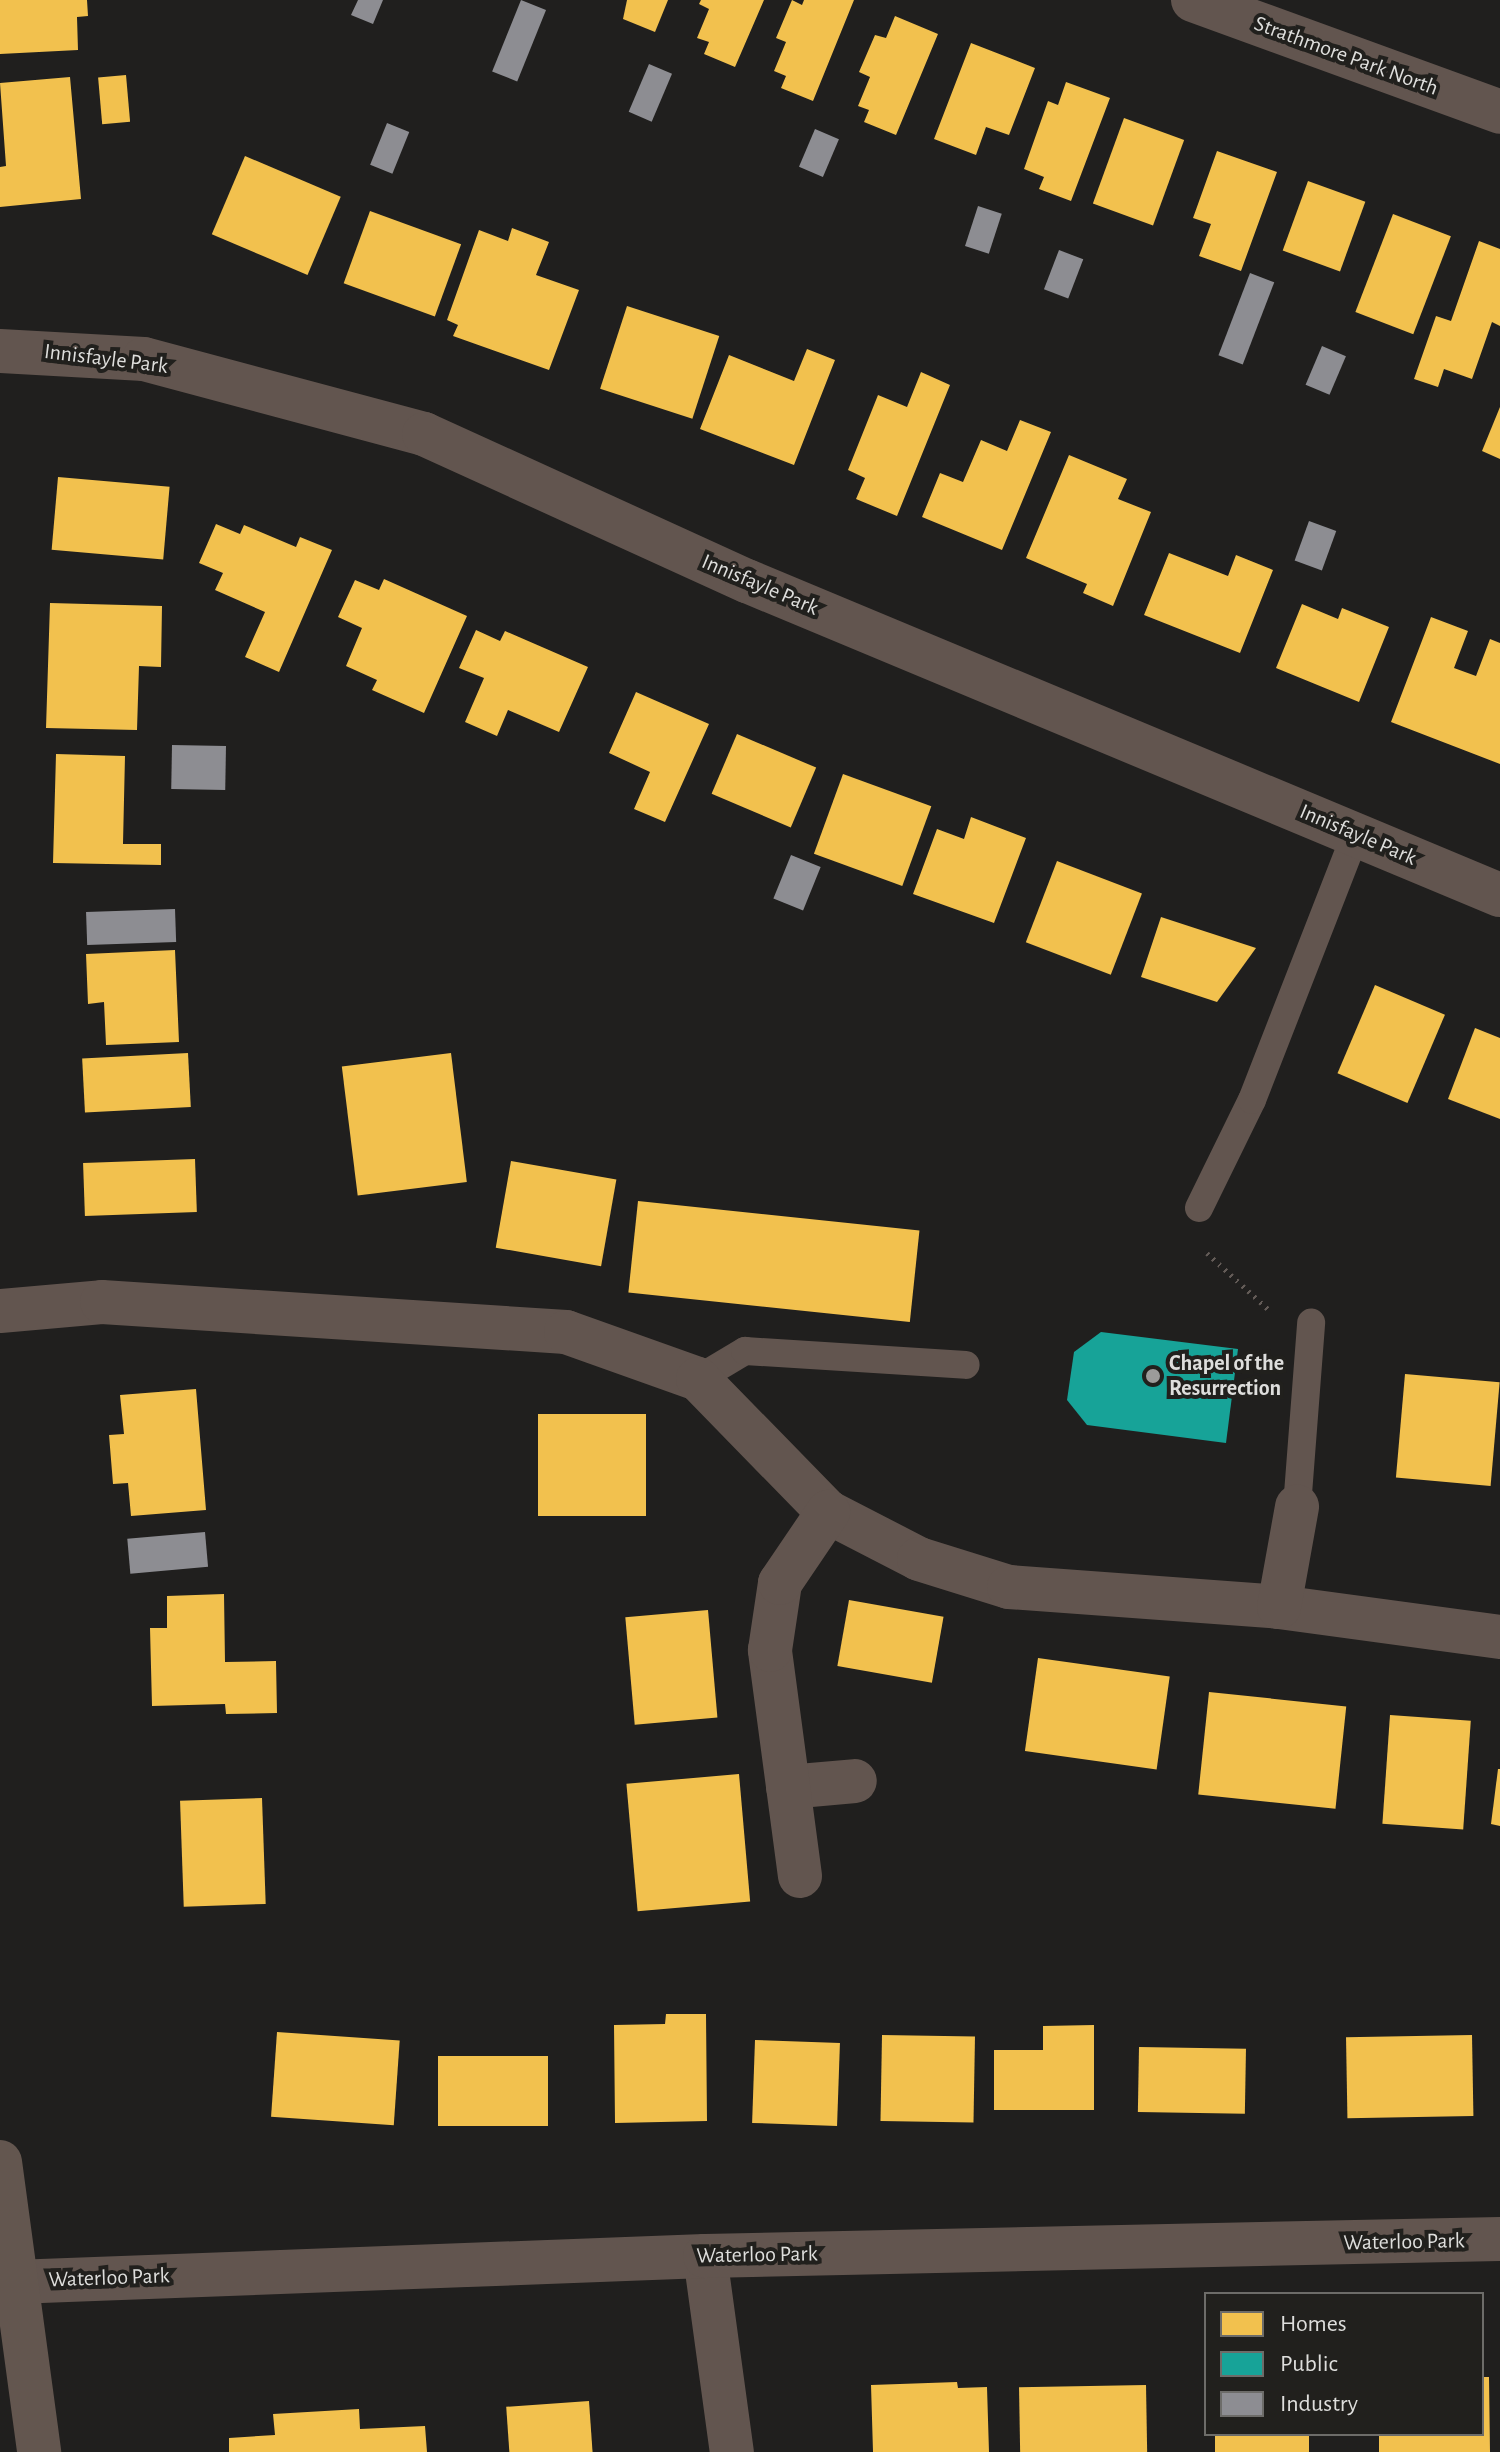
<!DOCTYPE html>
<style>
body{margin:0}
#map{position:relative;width:1500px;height:2452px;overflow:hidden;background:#201f1e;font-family:"Alegreya Sans",sans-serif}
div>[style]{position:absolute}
.homes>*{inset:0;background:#f2c14e;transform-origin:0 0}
.public>*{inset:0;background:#17a398}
.industry>*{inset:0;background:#8d8d92;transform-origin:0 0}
.path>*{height:5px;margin-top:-2.5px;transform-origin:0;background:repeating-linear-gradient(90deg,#635b57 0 2px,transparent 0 8px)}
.service>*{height:28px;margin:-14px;padding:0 14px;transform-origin:14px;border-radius:14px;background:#62554f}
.minor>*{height:44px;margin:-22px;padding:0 22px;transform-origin:22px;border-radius:22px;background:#62554f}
.primary>*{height:44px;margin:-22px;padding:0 22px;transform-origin:22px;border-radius:22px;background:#63564f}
.dots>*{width:22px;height:22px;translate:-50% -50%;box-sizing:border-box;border:4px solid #21201d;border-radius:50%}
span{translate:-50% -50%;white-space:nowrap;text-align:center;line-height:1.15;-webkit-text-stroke:8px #21201d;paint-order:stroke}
.street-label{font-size:22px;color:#dededc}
.poi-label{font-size:22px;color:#dededc;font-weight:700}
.left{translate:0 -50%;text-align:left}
.legend{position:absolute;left:1204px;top:2292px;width:280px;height:144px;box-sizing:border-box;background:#21201d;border:2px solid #6d6c69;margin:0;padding:10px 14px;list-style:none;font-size:24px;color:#dededc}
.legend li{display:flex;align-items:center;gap:16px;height:40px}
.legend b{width:40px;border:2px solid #6d6c69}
</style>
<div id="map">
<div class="homes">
<div style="clip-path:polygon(0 0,87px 0,88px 16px,77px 17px,78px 50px,0 54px)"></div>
<div style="clip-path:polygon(627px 0,668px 0,655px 32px,623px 19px)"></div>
<div style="clip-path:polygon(701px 0,764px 0,735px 67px,704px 54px,709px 42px,697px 38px,709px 9px,699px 4px)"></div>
<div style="clip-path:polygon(792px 0,802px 5px,804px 0,854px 0,813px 101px,781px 88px,786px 76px,774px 71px,786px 42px,776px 38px)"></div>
<div style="clip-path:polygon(895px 16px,938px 34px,896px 135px,864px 122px,869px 110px,858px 106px,870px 77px,859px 72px,875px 35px,886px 38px)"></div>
<div style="clip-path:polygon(971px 43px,1035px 68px,1009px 135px,986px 127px,976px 155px,934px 139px)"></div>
<div style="left:126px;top:75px;width:47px;height:28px;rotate:85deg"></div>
<div style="clip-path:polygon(70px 77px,81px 199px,0 207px,0 167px,6px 166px,0 83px)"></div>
<div style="clip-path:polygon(1066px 82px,1110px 98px,1071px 201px,1039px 189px,1044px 177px,1024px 169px,1048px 101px,1058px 105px)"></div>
<div style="left:1124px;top:118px;width:64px;height:91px;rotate:20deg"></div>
<div style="clip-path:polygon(1217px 151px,1277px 172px,1241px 271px,1199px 256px,1211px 224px,1193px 218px)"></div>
<div style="left:245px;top:156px;width:104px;height:85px;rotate:23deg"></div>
<div style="left:1308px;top:181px;width:61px;height:74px;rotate:20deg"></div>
<div style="left:370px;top:211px;width:97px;height:77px;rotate:20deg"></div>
<div style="left:1393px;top:214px;width:62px;height:105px;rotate:21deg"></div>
<div style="clip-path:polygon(512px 228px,549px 242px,536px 275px,579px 290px,549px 370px,453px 336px,458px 325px,447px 320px,479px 230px,508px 241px)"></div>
<div style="clip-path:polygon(1479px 241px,1500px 249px,1500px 326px,1492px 322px,1472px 379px,1444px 369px,1438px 387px,1414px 379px,1436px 316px,1451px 321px)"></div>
<div style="left:627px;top:306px;width:97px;height:87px;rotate:18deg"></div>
<div style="clip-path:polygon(807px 349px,835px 360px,794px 465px,700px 429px,729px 355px,794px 381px)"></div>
<div style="clip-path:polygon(921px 372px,950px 385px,897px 516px,856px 499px,865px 478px,848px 470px,878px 395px,907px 407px)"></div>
<div style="clip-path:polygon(1500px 407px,1500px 459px,1482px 451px)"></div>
<div style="clip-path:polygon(1020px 420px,1051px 432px,1002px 550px,922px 517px,940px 473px,963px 482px,981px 440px,1007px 451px)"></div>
<div style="clip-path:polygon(1069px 455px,1127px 479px,1118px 499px,1151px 512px,1113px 606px,1083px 593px,1087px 584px,1026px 558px)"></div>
<div style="left:58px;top:477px;width:112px;height:73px;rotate:5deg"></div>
<div style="clip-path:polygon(216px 524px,240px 534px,244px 525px,296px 547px,300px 537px,332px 550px,279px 672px,245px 657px,265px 612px,215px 590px,223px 573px,199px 563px)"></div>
<div style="clip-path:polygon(1169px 553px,1228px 576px,1236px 555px,1273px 570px,1240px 653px,1144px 615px)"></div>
<div style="clip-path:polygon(384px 579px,467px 616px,424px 713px,372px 690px,377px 680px,346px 666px,362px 628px,338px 617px,355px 580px,379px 590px)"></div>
<div style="clip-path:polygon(50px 603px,162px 606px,161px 667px,139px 666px,137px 730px,46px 728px)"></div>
<div style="clip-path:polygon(1302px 604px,1338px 619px,1342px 608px,1389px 627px,1359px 702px,1276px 668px)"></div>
<div style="clip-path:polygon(1431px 617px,1468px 631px,1454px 668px,1476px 676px,1490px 639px,1500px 643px,1500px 764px,1391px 722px)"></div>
<div style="clip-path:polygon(476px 630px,500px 641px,505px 631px,588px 667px,559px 732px,508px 710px,497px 736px,465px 722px,484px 678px,459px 668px)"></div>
<div style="clip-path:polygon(636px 692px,709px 724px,665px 822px,634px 809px,650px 772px,609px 753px)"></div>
<div style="left:737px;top:734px;width:86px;height:65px;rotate:23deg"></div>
<div style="clip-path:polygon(56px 754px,125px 756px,123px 844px,161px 844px,161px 865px,53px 863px)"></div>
<div style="left:843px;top:774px;width:94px;height:85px;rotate:20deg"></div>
<div style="clip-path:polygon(971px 817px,1026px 838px,994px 923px,913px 894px,937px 829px,964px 839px)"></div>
<div style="left:1057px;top:861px;width:91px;height:87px;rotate:21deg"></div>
<div style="clip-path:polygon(1161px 917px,1256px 948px,1217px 1002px,1141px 977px)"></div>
<div style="clip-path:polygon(175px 950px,179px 1042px,106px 1045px,104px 1002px,88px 1004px,86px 954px)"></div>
<div style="left:1375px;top:985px;width:76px;height:96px;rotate:23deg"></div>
<div style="clip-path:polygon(1475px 1028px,1500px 1038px,1500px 1119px,1448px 1099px)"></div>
<div style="left:188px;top:1053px;width:54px;height:106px;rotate:87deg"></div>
<div style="left:451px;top:1053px;width:130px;height:110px;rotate:83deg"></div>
<div style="left:195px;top:1159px;width:53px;height:112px;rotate:88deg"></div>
<div style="left:511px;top:1161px;width:107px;height:88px;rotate:10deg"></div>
<div style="left:638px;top:1201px;width:283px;height:92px;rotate:6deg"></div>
<div style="left:1405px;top:1374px;width:95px;height:104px;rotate:5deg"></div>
<div style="clip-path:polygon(196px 1389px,206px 1510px,131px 1516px,128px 1483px,113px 1484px,109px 1435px,124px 1434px,120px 1395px)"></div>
<div style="left:538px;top:1414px;width:108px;height:102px"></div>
<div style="clip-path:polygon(224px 1594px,225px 1662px,276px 1661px,277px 1713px,226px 1714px,225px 1704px,152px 1706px,150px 1628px,167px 1628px,167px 1596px)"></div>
<div style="left:849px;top:1600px;width:96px;height:67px;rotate:10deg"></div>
<div style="left:708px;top:1610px;width:108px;height:83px;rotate:85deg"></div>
<div style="left:1038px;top:1658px;width:133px;height:94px;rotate:8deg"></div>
<div style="left:1209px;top:1692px;width:138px;height:103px;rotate:6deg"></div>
<div style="left:1390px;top:1715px;width:81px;height:109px;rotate:4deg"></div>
<div style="clip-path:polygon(1498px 1769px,1500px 1769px,1500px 1826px,1491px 1824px)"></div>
<div style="left:739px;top:1774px;width:128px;height:113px;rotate:85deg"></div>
<div style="left:262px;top:1798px;width:106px;height:82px;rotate:88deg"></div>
<div style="clip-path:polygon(666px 2014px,706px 2014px,707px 2121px,615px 2123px,614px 2025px,665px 2024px)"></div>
<div style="clip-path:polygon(1094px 2025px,1094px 2110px,994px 2110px,994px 2050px,1043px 2050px,1043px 2026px)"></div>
<div style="left:277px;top:2032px;width:123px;height:85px;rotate:4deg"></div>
<div style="left:882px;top:2035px;width:93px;height:86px;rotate:1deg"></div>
<div style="left:1472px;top:2035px;width:81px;height:126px;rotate:89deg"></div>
<div style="left:755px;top:2040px;width:85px;height:83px;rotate:2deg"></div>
<div style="left:1139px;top:2047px;width:107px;height:65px;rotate:1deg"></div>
<div style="left:438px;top:2056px;width:110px;height:70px"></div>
<div style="clip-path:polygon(1482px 2377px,1489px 2377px,1490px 2452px,1379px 2452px,1379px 2434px,1482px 2434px)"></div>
<div style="clip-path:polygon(957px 2382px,958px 2388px,987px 2387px,989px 2452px,873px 2452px,871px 2385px)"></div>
<div style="left:1146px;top:2385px;width:67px;height:127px;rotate:89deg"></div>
<div style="left:589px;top:2401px;width:51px;height:83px;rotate:86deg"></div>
<div style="clip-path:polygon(359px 2409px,360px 2429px,425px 2426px,427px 2452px,229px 2452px,229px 2438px,275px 2435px,273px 2414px)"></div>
<div style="left:1215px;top:2434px;width:94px;height:18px"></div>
</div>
<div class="public">
<div style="clip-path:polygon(1101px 1332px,1238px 1349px,1226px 1443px,1087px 1425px,1067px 1400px,1074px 1352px)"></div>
</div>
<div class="industry">
<div style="clip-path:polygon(358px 0,383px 0,373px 24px,351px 15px)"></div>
<div style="left:521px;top:0;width:27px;height:77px;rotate:22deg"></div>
<div style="left:649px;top:64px;width:25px;height:52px;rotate:23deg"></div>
<div style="left:387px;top:123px;width:24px;height:45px;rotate:22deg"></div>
<div style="left:815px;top:129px;width:26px;height:41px;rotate:23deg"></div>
<div style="left:978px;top:206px;width:25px;height:42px;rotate:18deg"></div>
<div style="left:1059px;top:250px;width:26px;height:42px;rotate:21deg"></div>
<div style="left:1250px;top:273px;width:26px;height:88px;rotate:21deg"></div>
<div style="left:1322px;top:346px;width:26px;height:42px;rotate:23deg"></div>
<div style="left:1309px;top:521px;width:29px;height:42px;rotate:20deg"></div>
<div style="left:172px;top:745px;width:54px;height:44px;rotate:1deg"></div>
<div style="left:791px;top:855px;width:32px;height:47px;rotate:22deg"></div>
<div style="left:175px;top:909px;width:33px;height:89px;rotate:88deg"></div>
<div style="left:205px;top:1532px;width:35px;height:78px;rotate:85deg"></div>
</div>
<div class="path">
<div style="left:1207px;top:1253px;width:86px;rotate:42.6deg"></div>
</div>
<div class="service">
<div style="left:1199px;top:1208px;width:120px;rotate:-63.9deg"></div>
<div style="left:1252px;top:1100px;width:287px;rotate:-68.7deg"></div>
<div style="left:698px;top:1379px;width:55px;rotate:-30.8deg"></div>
<div style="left:745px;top:1351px;width:221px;rotate:3.6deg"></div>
<div style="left:1297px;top:1507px;width:185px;rotate:-85.6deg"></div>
</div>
<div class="minor">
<div style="left:1193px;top:0;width:327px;rotate:20deg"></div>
<div style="left:0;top:351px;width:144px;rotate:3.2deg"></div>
<div style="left:144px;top:359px;width:290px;rotate:15deg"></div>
<div style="left:424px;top:434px;width:355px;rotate:24.5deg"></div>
<div style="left:747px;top:581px;width:816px;rotate:22.64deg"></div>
<div style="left:0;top:1311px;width:102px;rotate:-5deg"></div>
<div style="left:102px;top:1302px;width:465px;rotate:3.7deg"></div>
<div style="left:566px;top:1332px;width:140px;rotate:19.6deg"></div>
<div style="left:698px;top:1379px;width:186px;rotate:45.7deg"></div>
<div style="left:828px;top:1512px;width:102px;rotate:27.3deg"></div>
<div style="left:919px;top:1559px;width:94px;rotate:17.3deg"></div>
<div style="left:1009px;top:1587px;width:271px;rotate:4.2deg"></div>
<div style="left:1279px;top:1607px;width:223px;rotate:7.7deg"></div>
<div style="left:1279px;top:1607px;width:102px;rotate:-79.8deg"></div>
<div style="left:788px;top:1787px;width:67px;rotate:-5.1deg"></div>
<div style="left:800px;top:1876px;width:228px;rotate:-97.6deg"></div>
<div style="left:770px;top:1650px;width:68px;rotate:-81.5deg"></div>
<div style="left:780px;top:1583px;width:86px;rotate:-55.9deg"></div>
<div style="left:705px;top:2256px;width:198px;rotate:82.2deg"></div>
<div style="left:14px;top:2282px;width:691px;rotate:-2.15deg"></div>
<div style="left:705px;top:2256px;width:795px;rotate:-1.23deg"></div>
</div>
<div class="primary">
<div style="left:0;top:2162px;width:293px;rotate:82.3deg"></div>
</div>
<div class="dots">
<div style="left:1153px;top:1376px;background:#9c9b9a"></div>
</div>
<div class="street-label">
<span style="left:1346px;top:56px;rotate:20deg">Strathmore Park North</span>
<span style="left:106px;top:359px;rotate:7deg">Innisfayle Park</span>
<span style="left:760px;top:585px;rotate:23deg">Innisfayle Park</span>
<span style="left:1358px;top:835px;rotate:23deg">Innisfayle Park</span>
<span style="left:1404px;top:2242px;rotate:-1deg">Waterloo Park</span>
<span style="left:757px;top:2255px;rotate:-1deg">Waterloo Park</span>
<span style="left:109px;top:2278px;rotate:-2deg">Waterloo Park</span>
</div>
<div class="poi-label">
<span class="left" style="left:1169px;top:1376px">Chapel of the<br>Resurrection</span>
</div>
<ul class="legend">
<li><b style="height:22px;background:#f2c14e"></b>Homes</li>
<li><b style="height:22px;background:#17a398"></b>Public</li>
<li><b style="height:22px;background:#8d8d92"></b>Industry</li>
</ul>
</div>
